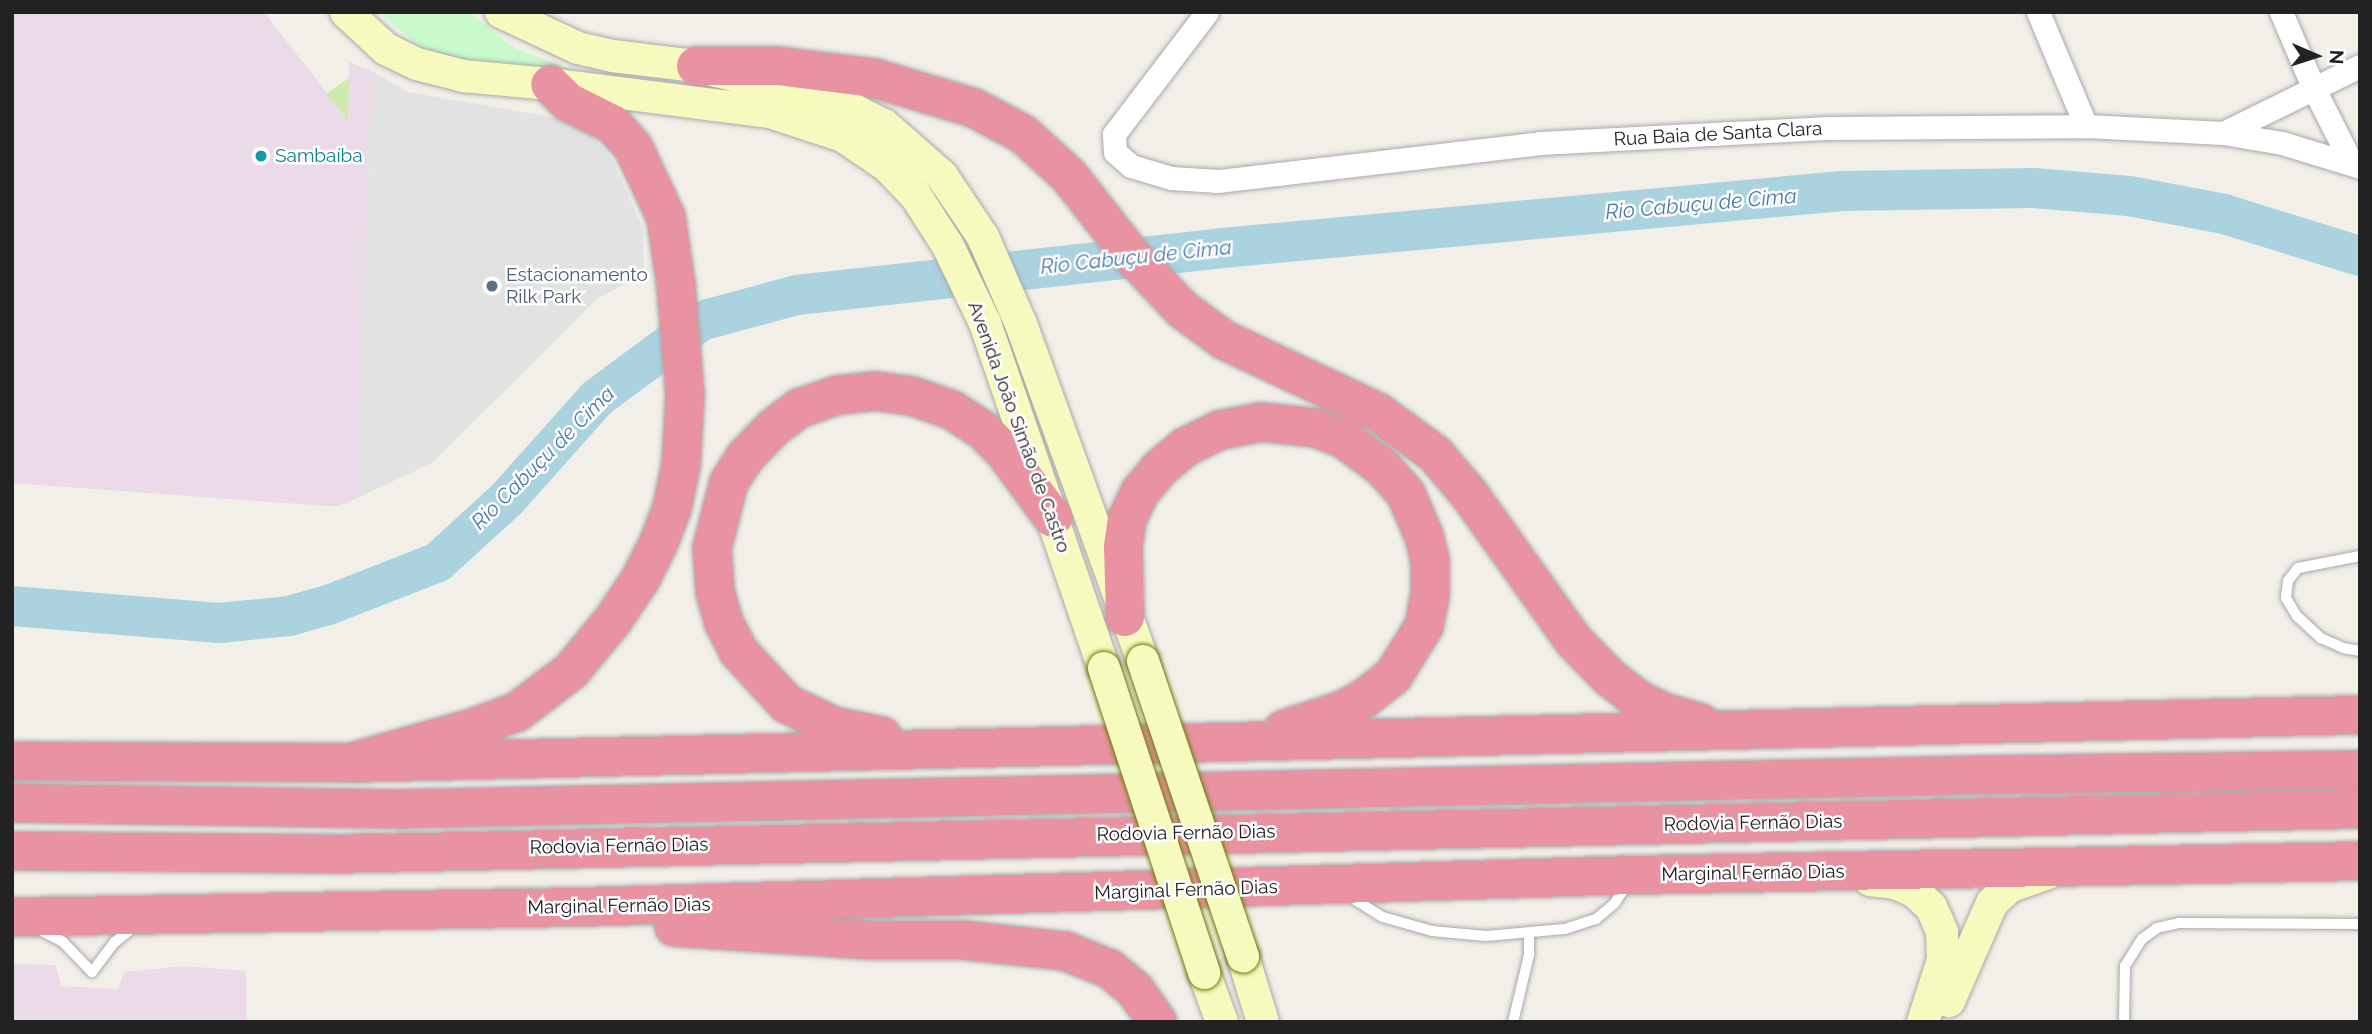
<!DOCTYPE html>
<meta charset="utf-8">
<style>
body{margin:0}
#map{position:relative;width:2372px;height:1034px;overflow:hidden;background:#f2efe9;font-family:Raleway,sans-serif}
div>[style]{position:absolute}
.industrial>*{inset:0;background:#ebdbe8}
.grass>*{inset:0;background:#cdebb0}
.park>*{inset:0;background:#c8facc}
.parking>*{inset:0;background:#e2e2e2}
.river>*{height:40px;margin:-20px;padding:0 20px;transform-origin:20px;border-radius:20px;background:#aad3df}
.roads{filter:drop-shadow(0 0 2px #a9a9a9) drop-shadow(0 0 2px #a9a9a9)}
.lane>*{height:10px;margin:-5px;padding:0 5px;transform-origin:5px;border-radius:5px;background:#fff}
.street>*{height:23px;margin:-11.5px;padding:0 11.5px;transform-origin:11.5px;border-radius:11.5px;background:#fff}
.secondary>*{height:32px;margin:-16px;padding:0 16px;transform-origin:16px;border-radius:16px;background:#f7fabf}
.highway>*{height:38px;margin:-19px;padding:0 19px;transform-origin:19px;border-radius:19px;background:#e892a2}
.bridges{filter:drop-shadow(0 0 2px #707d05) drop-shadow(0 0 2px #707d05)}
.secondary-bridge>*{height:32px;margin:-16px;padding:0 16px;transform-origin:16px;border-radius:16px;background:#f7fabf}
.dots>*{width:19px;height:19px;translate:-50% -50%;box-sizing:border-box;border:4px solid #fff;border-radius:50%}
span{translate:-50% -50%;white-space:nowrap;text-align:center;line-height:1.15;-webkit-text-stroke:5px #fff;paint-order:stroke}
.street-label{font-size:19px;color:#222}
.culture-label{font-size:19px;color:#0d838f}
.left{translate:0 -50%;text-align:left}
.service-label{font-size:19px;color:#4e5e75}
.water-label{font-size:21px;color:#4a7aab;font-style:italic}
.frame{position:absolute;inset:0;border:14px solid #222;pointer-events:none}
.north{position:absolute;left:2281px;top:21px;width:70px;height:70px;-webkit-text-stroke:5px #fff;paint-order:stroke;rotate:93deg;font-size:19px;font-weight:700;line-height:28px;text-align:center;color:#222}
.north::after{content:'';display:block;margin:auto;width:24px;height:32px;background:#222;clip-path:polygon(50% 0,100% 100%,50% 72%,0 100%)}
</style>
<div id="map">
<div class="industrial">
<div style="clip-path:polygon(12px 12px,264px 12px,348px 120px,349px 62px,372px 71px,357px 498px,339px 506px,325px 506px,12px 483px)"></div>
<div style="clip-path:polygon(12px 964px,56px 965px,61px 986px,118px 989px,124px 972px,184px 966px,246px 971px,246px 1022px,12px 1022px)"></div>
</div>
<div class="grass">
<div style="clip-path:polygon(349px 78px,348px 121px,326px 94px)"></div>
</div>
<div class="park">
<div style="clip-path:polygon(378px 12px,470px 12px,514px 48px,581px 73px,468px 63px,425px 50px)"></div>
</div>
<div class="parking">
<div style="clip-path:polygon(372px 71px,408px 92px,580px 122px,612px 159px,643px 229px,644px 274px,597px 299px,432px 463px,357px 498px)"></div>
</div>
<div class="river">
<div style="left:12px;top:606px;width:208px;rotate:4.7deg"></div>
<div style="left:219px;top:623px;width:70px;rotate:-5.7deg"></div>
<div style="left:289px;top:616px;width:44px;rotate:-15.9deg"></div>
<div style="left:331px;top:604px;width:115px;rotate:-21.4deg"></div>
<div style="left:438px;top:562px;width:93px;rotate:-42.4deg"></div>
<div style="left:507px;top:499px;width:135px;rotate:-48.3deg"></div>
<div style="left:597px;top:398px;width:129px;rotate:-36.5deg"></div>
<div style="left:701px;top:321px;width:99px;rotate:-15.2deg"></div>
<div style="left:797px;top:295px;width:428px;rotate:-6.3deg"></div>
<div style="left:1222px;top:248px;width:623px;rotate:-5.25deg"></div>
<div style="left:1842px;top:191px;width:191px;rotate:-0.9deg"></div>
<div style="left:2033px;top:188px;width:96px;rotate:4.8deg"></div>
<div style="left:2129px;top:196px;width:97px;rotate:10.7deg"></div>
<div style="left:2224px;top:214px;width:142px;rotate:17.2deg"></div>
</div>
<div class="roads">
<div class="lane">
<div style="left:2360px;top:556px;width:63px;rotate:169deg"></div>
<div style="left:2298px;top:568px;width:16px;rotate:128deg"></div>
<div style="left:2288px;top:581px;width:17px;rotate:97deg"></div>
<div style="left:2286px;top:598px;width:21px;rotate:59deg"></div>
<div style="left:2297px;top:616px;width:33px;rotate:43deg"></div>
<div style="left:2321px;top:638px;width:24px;rotate:24deg"></div>
<div style="left:2343px;top:648px;width:17px;rotate:10deg"></div>
<div style="left:1349px;top:896px;width:40px;rotate:32deg"></div>
<div style="left:1383px;top:917px;width:51px;rotate:15.9deg"></div>
<div style="left:1432px;top:931px;width:54px;rotate:5.3deg"></div>
<div style="left:1486px;top:936px;width:79px;rotate:-5.1deg"></div>
<div style="left:1565px;top:929px;width:33px;rotate:-18deg"></div>
<div style="left:1596px;top:919px;width:23px;rotate:-40deg"></div>
<div style="left:1614px;top:904px;width:25px;rotate:-56deg"></div>
<div style="left:38px;top:929px;width:28px;rotate:27deg"></div>
<div style="left:63px;top:942px;width:42px;rotate:46deg"></div>
<div style="left:92px;top:972px;width:38px;rotate:-53deg"></div>
<div style="left:115px;top:942px;width:27px;rotate:-39deg"></div>
<div style="left:1513px;top:1022px;width:69px;rotate:-76.6deg"></div>
<div style="left:1529px;top:955px;width:22px;rotate:-90deg"></div>
<div style="left:2124px;top:1022px;width:56px;rotate:-89deg"></div>
<div style="left:2125px;top:966px;width:32px;rotate:-58deg"></div>
<div style="left:2142px;top:939px;width:19px;rotate:-36deg"></div>
<div style="left:2157px;top:928px;width:23px;rotate:-13deg"></div>
<div style="left:2179px;top:923px;width:181px;rotate:0.3deg"></div>
</div>
<div class="street">
<div style="left:1207px;top:12px;width:153px;rotate:127.3deg"></div>
<div style="left:1114px;top:134px;width:18px;rotate:87deg"></div>
<div style="left:1115px;top:152px;width:21px;rotate:41deg"></div>
<div style="left:1131px;top:166px;width:42px;rotate:16.7deg"></div>
<div style="left:1171px;top:178px;width:47px;rotate:3.7deg"></div>
<div style="left:1218px;top:181px;width:324px;rotate:-6.7deg"></div>
<div style="left:1540px;top:143px;width:289px;rotate:-3deg"></div>
<div style="left:1829px;top:128px;width:257px;rotate:-0.4deg"></div>
<div style="left:2086px;top:126px;width:137px;rotate:2.9deg"></div>
<div style="left:2223px;top:133px;width:60px;rotate:9.6deg"></div>
<div style="left:2282px;top:143px;width:82px;rotate:17.1deg"></div>
<div style="left:2038px;top:12px;width:124px;rotate:67.2deg"></div>
<div style="left:2281px;top:12px;width:84px;rotate:66.8deg"></div>
<div style="left:2314px;top:89px;width:84px;rotate:63.1deg"></div>
<div style="left:2223px;top:133px;width:153px;rotate:-26.1deg"></div>
</div>
<div class="secondary">
<div style="left:346px;top:12px;width:54px;rotate:42.8deg"></div>
<div style="left:386px;top:49px;width:34px;rotate:26deg"></div>
<div style="left:417px;top:64px;width:48px;rotate:14.6deg"></div>
<div style="left:463px;top:76px;width:87px;rotate:5.3deg"></div>
<div style="left:550px;top:84px;width:222px;rotate:7.3deg"></div>
<div style="left:770px;top:112px;width:77px;rotate:18.2deg"></div>
<div style="left:843px;top:136px;width:53px;rotate:34.3deg"></div>
<div style="left:887px;top:166px;width:42px;rotate:46deg"></div>
<div style="left:916px;top:196px;width:59px;rotate:57.4deg"></div>
<div style="left:948px;top:246px;width:85px;rotate:64.3deg"></div>
<div style="left:985px;top:323px;width:365px;rotate:71deg"></div>
<div style="left:501px;top:12px;width:85px;rotate:25.1deg"></div>
<div style="left:578px;top:48px;width:36px;rotate:13deg"></div>
<div style="left:613px;top:56px;width:84px;rotate:6.9deg"></div>
<div style="left:696px;top:66px;width:109px;rotate:13.8deg"></div>
<div style="left:802px;top:92px;width:55px;rotate:19.1deg"></div>
<div style="left:854px;top:110px;width:34px;rotate:27deg"></div>
<div style="left:884px;top:125px;width:77px;rotate:41.3deg"></div>
<div style="left:942px;top:176px;width:73px;rotate:56.1deg"></div>
<div style="left:983px;top:237px;width:95px;rotate:66.4deg"></div>
<div style="left:1021px;top:324px;width:358px;rotate:70.1deg"></div>
<div style="left:1870px;top:880px;width:24px;rotate:7deg"></div>
<div style="left:1894px;top:883px;width:22px;rotate:22deg"></div>
<div style="left:1914px;top:891px;width:23px;rotate:43deg"></div>
<div style="left:1931px;top:907px;width:14px;rotate:65deg"></div>
<div style="left:1937px;top:920px;width:13px;rotate:67deg"></div>
<div style="left:1942px;top:932px;width:28px;rotate:88deg"></div>
<div style="left:1943px;top:960px;width:65px;rotate:107.9deg"></div>
<div style="left:1243px;top:957px;width:68px;rotate:72.9deg"></div>
<div style="left:1204px;top:973px;width:52px;rotate:69.8deg"></div>
<div style="left:1949px;top:1001px;width:107px;rotate:-66.3deg"></div>
<div style="left:1992px;top:903px;width:23px;rotate:-43deg"></div>
<div style="left:2009px;top:887px;width:41px;rotate:-19.7deg"></div>
</div>
<div class="highway">
<div style="left:696px;top:66px;width:81px"></div>
<div style="left:777px;top:66px;width:98px;rotate:7.1deg"></div>
<div style="left:874px;top:78px;width:104px;rotate:16.7deg"></div>
<div style="left:974px;top:108px;width:55px;rotate:28deg"></div>
<div style="left:1023px;top:134px;width:62px;rotate:42.4deg"></div>
<div style="left:1069px;top:176px;width:102px;rotate:51.8deg"></div>
<div style="left:1132px;top:256px;width:73px;rotate:46.7deg"></div>
<div style="left:1182px;top:309px;width:52px;rotate:36.4deg"></div>
<div style="left:1224px;top:340px;width:171px;rotate:25.2deg"></div>
<div style="left:1379px;top:413px;width:69px;rotate:36.2deg"></div>
<div style="left:1435px;top:454px;width:52px;rotate:49.6deg"></div>
<div style="left:1469px;top:494px;width:179px;rotate:54.5deg"></div>
<div style="left:1573px;top:640px;width:52px;rotate:45.8deg"></div>
<div style="left:1609px;top:677px;width:37px;rotate:38deg"></div>
<div style="left:1638px;top:700px;width:31px;rotate:25deg"></div>
<div style="left:1666px;top:713px;width:36px;rotate:16deg"></div>
<div style="left:1125px;top:617px;width:70px;rotate:-91.6deg"></div>
<div style="left:1123px;top:547px;width:28px;rotate:-82deg"></div>
<div style="left:1127px;top:519px;width:30px;rotate:-64deg"></div>
<div style="left:1140px;top:492px;width:30px;rotate:-50deg"></div>
<div style="left:1159px;top:469px;width:34px;rotate:-40deg"></div>
<div style="left:1185px;top:447px;width:39px;rotate:-26deg"></div>
<div style="left:1220px;top:430px;width:42px;rotate:-11deg"></div>
<div style="left:1261px;top:422px;width:55px;rotate:6.2deg"></div>
<div style="left:1316px;top:428px;width:30px;rotate:21deg"></div>
<div style="left:1344px;top:439px;width:47px;rotate:36.4deg"></div>
<div style="left:1382px;top:467px;width:36px;rotate:48deg"></div>
<div style="left:1406px;top:494px;width:46px;rotate:66.8deg"></div>
<div style="left:1424px;top:536px;width:25px;rotate:76deg"></div>
<div style="left:1430px;top:560px;width:35px;rotate:90deg"></div>
<div style="left:1430px;top:595px;width:32px;rotate:101deg"></div>
<div style="left:1424px;top:626px;width:59px;rotate:121.8deg"></div>
<div style="left:1393px;top:676px;width:36px;rotate:142deg"></div>
<div style="left:1365px;top:698px;width:25px;rotate:151deg"></div>
<div style="left:1343px;top:710px;width:63px;rotate:161.6deg"></div>
<div style="left:882px;top:736px;width:50px;rotate:-168.5deg"></div>
<div style="left:833px;top:726px;width:51px;rotate:-154.4deg"></div>
<div style="left:787px;top:704px;width:71px;rotate:-132.7deg"></div>
<div style="left:739px;top:652px;width:33px;rotate:-117deg"></div>
<div style="left:724px;top:623px;width:33px;rotate:-106deg"></div>
<div style="left:715px;top:591px;width:43px;rotate:-94deg"></div>
<div style="left:712px;top:548px;width:68px;rotate:-75.6deg"></div>
<div style="left:729px;top:482px;width:30px;rotate:-57deg"></div>
<div style="left:745px;top:457px;width:40px;rotate:-46deg"></div>
<div style="left:773px;top:428px;width:34px;rotate:-37deg"></div>
<div style="left:800px;top:408px;width:40px;rotate:-18.9deg"></div>
<div style="left:838px;top:395px;width:37px;rotate:-6deg"></div>
<div style="left:875px;top:391px;width:37px;rotate:8deg"></div>
<div style="left:912px;top:396px;width:42px;rotate:19.3deg"></div>
<div style="left:952px;top:410px;width:37px;rotate:33deg"></div>
<div style="left:983px;top:430px;width:30px;rotate:45deg"></div>
<div style="left:1004px;top:451px;width:83px;rotate:53.8deg"></div>
<div style="left:12px;top:761px;width:337px;rotate:0.3deg"></div>
<div style="left:349px;top:763px;width:126px;rotate:-15.7deg"></div>
<div style="left:470px;top:729px;width:50px;rotate:-19.9deg"></div>
<div style="left:517px;top:712px;width:68px;rotate:-37.2deg"></div>
<div style="left:571px;top:671px;width:66px;rotate:-50.5deg"></div>
<div style="left:613px;top:620px;width:48px;rotate:-56deg"></div>
<div style="left:640px;top:580px;width:42px;rotate:-63.4deg"></div>
<div style="left:659px;top:542px;width:36px;rotate:-69deg"></div>
<div style="left:672px;top:508px;width:44px;rotate:-78.2deg"></div>
<div style="left:681px;top:465px;width:70px;rotate:-86.7deg"></div>
<div style="left:685px;top:395px;width:110px;rotate:-94.7deg"></div>
<div style="left:676px;top:285px;width:69px;rotate:-98.4deg"></div>
<div style="left:666px;top:217px;width:77px;rotate:-115.2deg"></div>
<div style="left:633px;top:147px;width:31px;rotate:-132deg"></div>
<div style="left:612px;top:124px;width:49px;rotate:-153.4deg"></div>
<div style="left:568px;top:102px;width:25px;rotate:-135deg"></div>
<div style="left:349px;top:763px;width:2012px;rotate:-1.37deg"></div>
<div style="left:12px;top:803px;width:383px;rotate:0.9deg"></div>
<div style="left:395px;top:809px;width:1584px;rotate:-1.23deg"></div>
<div style="left:1979px;top:775px;width:381px;rotate:-0.8deg"></div>
<div style="left:12px;top:851px;width:319px;rotate:0.5deg"></div>
<div style="left:331px;top:854px;width:2029px;rotate:-1.27deg"></div>
<div style="left:12px;top:917px;width:569px;rotate:-1.01deg"></div>
<div style="left:581px;top:907px;width:1053px;rotate:-1.74deg"></div>
<div style="left:1634px;top:875px;width:726px;rotate:-1.1deg"></div>
<div style="left:674px;top:927px;width:196px;rotate:3.8deg"></div>
<div style="left:870px;top:940px;width:92px"></div>
<div style="left:962px;top:940px;width:104px;rotate:6.1deg"></div>
<div style="left:1065px;top:951px;width:48px;rotate:21.8deg"></div>
<div style="left:1110px;top:969px;width:33px;rotate:40deg"></div>
<div style="left:1135px;top:990px;width:39px;rotate:55deg"></div>
</div>
</div>
<div class="bridges">
<div class="secondary-bridge">
<div style="left:1143px;top:661px;width:312px;rotate:71.3deg"></div>
<div style="left:1104px;top:668px;width:321px;rotate:71.8deg"></div>
</div>
</div>
<div class="dots">
<div style="left:261px;top:156px;background:#0f9aa8"></div>
<div style="left:492px;top:286px;background:#5c6f8a"></div>
</div>
<div class="street-label">
<span style="left:1718px;top:134px;rotate:-3deg">Rua Baia de Santa Clara</span>
<span style="left:1019px;top:427px;rotate:70deg">Avenida João Simão de Castro</span>
<span style="left:1753px;top:823px;rotate:-1deg">Rodovia Fernão Dias</span>
<span style="left:1186px;top:833px;rotate:-1deg">Rodovia Fernão Dias</span>
<span style="left:619px;top:846px;rotate:-1deg">Rodovia Fernão Dias</span>
<span style="left:1753px;top:873px;rotate:-1deg">Marginal Fernão Dias</span>
<span style="left:1186px;top:890px;rotate:-2deg">Marginal Fernão Dias</span>
<span style="left:619px;top:906px;rotate:-1deg">Marginal Fernão Dias</span>
</div>
<div class="culture-label">
<span class="left" style="left:275px;top:156px">Sambaíba</span>
</div>
<div class="service-label">
<span class="left" style="left:506px;top:286px">Estacionamento<br>Rilk Park</span>
</div>
<div class="water-label">
<span style="left:1701px;top:204px;rotate:-5deg">Rio Cabuçu de Cima</span>
<span style="left:1136px;top:257px;rotate:-6deg">Rio Cabuçu de Cima</span>
<span style="left:543px;top:458px;rotate:-45deg">Rio Cabuçu de Cima</span>
</div>
<div class="frame"></div>
<div class="north">N</div>
</div>
